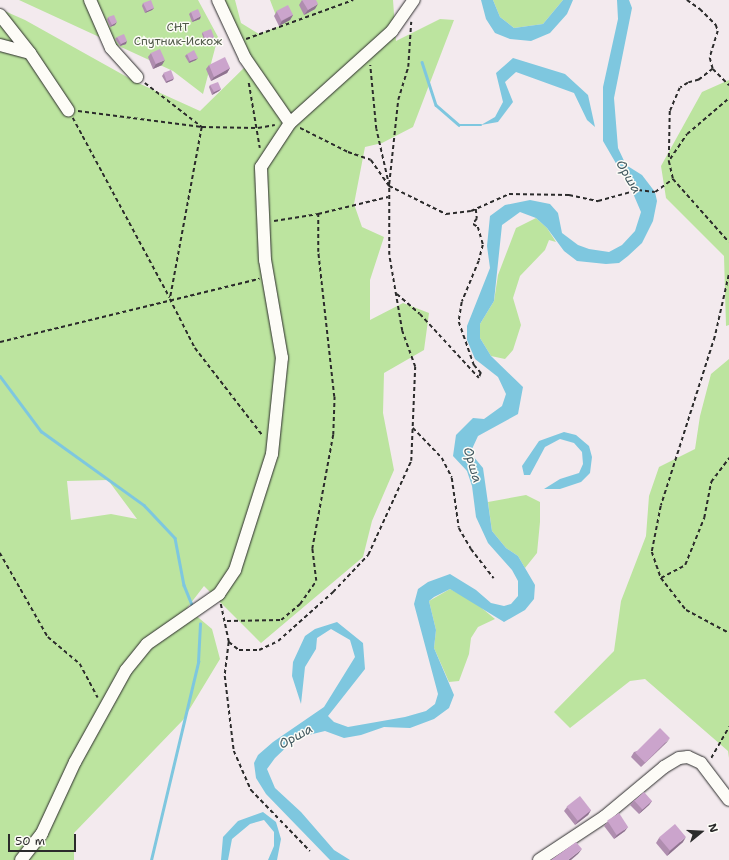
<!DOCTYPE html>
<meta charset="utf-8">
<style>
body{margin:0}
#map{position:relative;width:729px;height:860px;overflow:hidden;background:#f3eaee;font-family:"Shantell Sans",sans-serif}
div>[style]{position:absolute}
.green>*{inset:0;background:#bce49f}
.water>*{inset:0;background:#7ec7df}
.stream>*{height:2.5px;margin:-1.25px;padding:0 1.25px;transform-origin:1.25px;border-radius:1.25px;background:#7ec7df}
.path>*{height:1.5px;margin-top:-0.75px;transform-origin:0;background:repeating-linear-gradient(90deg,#2b2b2b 0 4px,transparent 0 7px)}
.roads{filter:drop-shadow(0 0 1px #2b2b2b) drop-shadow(0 0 1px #2b2b2b)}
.minor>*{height:12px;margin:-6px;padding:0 6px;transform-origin:6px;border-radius:6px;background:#fdfcf7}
.wall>*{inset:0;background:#af8daf}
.shaded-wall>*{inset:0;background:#8e738f}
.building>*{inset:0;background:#cba4cc;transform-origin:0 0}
span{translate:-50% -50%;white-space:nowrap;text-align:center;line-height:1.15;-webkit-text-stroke:3px #fdfcf7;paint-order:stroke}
.park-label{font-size:12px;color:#4f5948}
.water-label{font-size:13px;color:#445a61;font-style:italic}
.north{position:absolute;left:681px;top:812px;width:40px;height:40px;-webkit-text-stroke:3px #fdfcf7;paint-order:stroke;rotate:72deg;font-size:11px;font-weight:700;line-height:16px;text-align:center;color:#2b2b2b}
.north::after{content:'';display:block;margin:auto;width:14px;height:18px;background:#2b2b2b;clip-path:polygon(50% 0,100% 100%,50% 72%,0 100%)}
.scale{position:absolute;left:8px;top:834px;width:68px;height:18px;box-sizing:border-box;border:2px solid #2b2b2b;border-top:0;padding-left:5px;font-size:12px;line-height:14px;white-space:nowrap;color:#2b2b2b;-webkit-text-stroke:3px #fdfcf7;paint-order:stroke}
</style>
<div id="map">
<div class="green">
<div style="clip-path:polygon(19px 0,198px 0,218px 37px,203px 94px,173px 71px)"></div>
<div style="clip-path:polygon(evenodd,213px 0,235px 0,241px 23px,259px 34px,280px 26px,270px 0,393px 0,396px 41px,440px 19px,454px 20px,413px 127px,382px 143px,365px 147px,354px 204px,362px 227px,384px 237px,370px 280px,370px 320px,403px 303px,429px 313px,424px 350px,384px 373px,383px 413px,394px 470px,372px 521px,363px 557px,261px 643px,204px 586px,187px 608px,212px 629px,220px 659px,183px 720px,74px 833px,74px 860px,0 860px,0 9px,25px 20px,136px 82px,200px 111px,248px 64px,213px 0,108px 480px,137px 519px,111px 514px,71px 520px,67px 481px,108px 480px)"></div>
<div style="clip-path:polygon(493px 0,563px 0,543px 24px,514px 28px,500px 17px)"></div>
<div style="clip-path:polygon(729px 80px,729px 325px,726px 326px,724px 256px,666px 198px,661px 166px,702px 92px)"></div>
<div style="clip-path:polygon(536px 218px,547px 228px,556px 242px,549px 240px,545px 250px,520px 276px,513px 298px,521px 325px,513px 350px,505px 359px,491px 356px,480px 338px,480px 324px,494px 301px,498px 275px,516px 228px)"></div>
<div style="clip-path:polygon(729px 359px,729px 758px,728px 751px,645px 679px,630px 681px,570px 728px,554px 712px,614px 651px,621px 601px,646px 536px,649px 496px,659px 467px,695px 449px,700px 416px,711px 374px)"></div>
<div style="clip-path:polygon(526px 495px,540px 502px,540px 522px,537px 553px,525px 568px,518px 556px,506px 548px,492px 531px,488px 502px)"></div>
<div style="clip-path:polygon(450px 589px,472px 600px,495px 619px,478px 627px,471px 638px,469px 654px,459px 681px,449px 682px,434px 648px,436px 630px,429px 601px)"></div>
</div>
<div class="water">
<div style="clip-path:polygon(481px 0,493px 0,500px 17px,514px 28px,543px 24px,563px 0,573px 0,567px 14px,550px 33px,531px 41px,510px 39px,495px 33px,486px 19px)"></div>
<div style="clip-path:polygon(617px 0,629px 0,632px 8px,614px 98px,618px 148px,626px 165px,642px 175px,655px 192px,657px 201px,653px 221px,642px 243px,628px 256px,619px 263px,606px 264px,577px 261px,564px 251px,547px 228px,536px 218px,520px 212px,502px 225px,494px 301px,480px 324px,480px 338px,491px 356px,523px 387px,518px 414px,478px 436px,472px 449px,473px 456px,483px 468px,492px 531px,506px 548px,518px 556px,535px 585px,534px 599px,525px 610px,504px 622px,450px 589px,434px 597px,429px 601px,436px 630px,434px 648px,454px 695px,449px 708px,434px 719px,410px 728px,384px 727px,361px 735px,344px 738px,325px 731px,296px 738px,275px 758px,267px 769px,275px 788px,301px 812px,334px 850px,350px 860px,330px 860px,266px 794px,256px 778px,254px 763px,258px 755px,273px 742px,324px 707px,355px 657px,350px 640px,331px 629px,317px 638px,316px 649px,305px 667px,301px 704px,292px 676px,293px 662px,305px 636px,315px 629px,337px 622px,363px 643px,365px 669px,328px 716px,334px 722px,348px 727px,405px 717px,426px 711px,435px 704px,438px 694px,414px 604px,418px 589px,428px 582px,450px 574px,476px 590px,491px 603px,504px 606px,511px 604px,518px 596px,518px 581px,512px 570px,488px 543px,476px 517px,472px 486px,467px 471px,453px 456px,456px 435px,473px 418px,484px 419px,502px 406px,506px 394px,498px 377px,475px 359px,467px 340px,467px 326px,490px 268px,487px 246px,490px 216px,505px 205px,530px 200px,550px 204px,558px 213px,562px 233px,578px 245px,589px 249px,609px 252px,622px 245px,635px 231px,641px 212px,632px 191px,603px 141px,603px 87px,618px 19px)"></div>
<div style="clip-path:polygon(513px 58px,565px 74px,588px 95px,595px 127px,587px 120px,574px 93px,516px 72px,505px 82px,513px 102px,498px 122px,481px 125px,495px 117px,503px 102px,496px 73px)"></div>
<div style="clip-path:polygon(564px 432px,576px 435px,589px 446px,592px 457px,590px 473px,581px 482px,560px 489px,544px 489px,560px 479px,579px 473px,583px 464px,582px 452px,574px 443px,560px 439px,545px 447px,530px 475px,524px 475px,522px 466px,539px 441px)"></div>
<div style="clip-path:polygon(263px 812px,276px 822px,281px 839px,277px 860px,268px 860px,274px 846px,274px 832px,264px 820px,250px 824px,232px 839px,228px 860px,221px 860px,223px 837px,238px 821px)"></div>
</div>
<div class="stream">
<div style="left:422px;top:62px;width:45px;rotate:72deg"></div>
<div style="left:436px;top:105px;width:30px;rotate:41deg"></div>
<div style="left:459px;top:125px;width:22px"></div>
<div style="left:0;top:376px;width:69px;rotate:53.3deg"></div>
<div style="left:41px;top:431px;width:127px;rotate:35.7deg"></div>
<div style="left:144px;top:505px;width:45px;rotate:46.8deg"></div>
<div style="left:175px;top:538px;width:48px;rotate:79.2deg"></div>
<div style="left:184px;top:585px;width:24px;rotate:68deg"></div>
<div style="left:151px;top:860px;width:204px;rotate:-76.6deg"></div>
<div style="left:198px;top:662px;width:38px;rotate:-87deg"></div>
</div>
<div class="path">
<div style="left:687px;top:0;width:16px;rotate:35deg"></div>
<div style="left:700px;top:9px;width:23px;rotate:45deg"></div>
<div style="left:716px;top:25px;width:6px;rotate:72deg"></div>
<div style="left:718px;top:31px;width:28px;rotate:107deg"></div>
<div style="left:710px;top:58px;width:11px;rotate:75deg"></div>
<div style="left:713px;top:69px;width:23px;rotate:45deg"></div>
<div style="left:246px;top:39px;width:114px;rotate:-20deg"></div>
<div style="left:713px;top:69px;width:18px;rotate:142deg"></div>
<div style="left:699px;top:80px;width:11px;rotate:165deg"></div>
<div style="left:688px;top:83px;width:9px;rotate:148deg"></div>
<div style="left:680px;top:88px;width:25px;rotate:113deg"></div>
<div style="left:670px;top:111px;width:50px;rotate:91.1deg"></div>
<div style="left:669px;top:161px;width:18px;rotate:77deg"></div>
<div style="left:673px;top:179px;width:84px;rotate:48.4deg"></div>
<div style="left:145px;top:83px;width:72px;rotate:37.7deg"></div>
<div style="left:202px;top:127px;width:56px;rotate:1deg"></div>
<div style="left:258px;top:128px;width:17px;rotate:-10deg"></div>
<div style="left:249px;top:83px;width:66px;rotate:80.4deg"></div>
<div style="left:78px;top:111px;width:125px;rotate:7.4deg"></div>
<div style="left:202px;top:127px;width:175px;rotate:100.5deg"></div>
<div style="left:170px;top:299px;width:55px;rotate:63deg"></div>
<div style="left:195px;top:348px;width:111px;rotate:52.3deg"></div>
<div style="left:73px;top:118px;width:204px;rotate:61.7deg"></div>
<div style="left:300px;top:128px;width:54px;rotate:26.6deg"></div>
<div style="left:348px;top:152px;width:24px;rotate:19deg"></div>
<div style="left:371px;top:160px;width:32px;rotate:55deg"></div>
<div style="left:389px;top:186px;width:64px;rotate:26.2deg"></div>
<div style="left:446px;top:214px;width:25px;rotate:-7deg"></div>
<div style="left:471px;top:211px;width:42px;rotate:-24.1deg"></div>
<div style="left:509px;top:194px;width:60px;rotate:1deg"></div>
<div style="left:569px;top:195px;width:30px;rotate:12deg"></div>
<div style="left:598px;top:201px;width:41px;rotate:-15.4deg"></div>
<div style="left:638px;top:190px;width:17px;rotate:7deg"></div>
<div style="left:655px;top:192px;width:22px;rotate:-36deg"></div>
<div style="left:670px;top:159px;width:30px;rotate:-56deg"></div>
<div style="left:687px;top:134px;width:55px;rotate:-40.6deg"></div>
<div style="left:389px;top:184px;width:84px;rotate:-83.9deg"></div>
<div style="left:398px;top:100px;width:34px;rotate:-73deg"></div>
<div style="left:408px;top:67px;width:45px;rotate:-86.2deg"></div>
<div style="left:476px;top:209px;width:10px;rotate:84deg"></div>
<div style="left:477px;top:219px;width:6px;rotate:129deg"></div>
<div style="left:473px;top:224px;width:6px;rotate:31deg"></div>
<div style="left:478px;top:227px;width:19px;rotate:74deg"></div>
<div style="left:483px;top:245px;width:16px;rotate:104deg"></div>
<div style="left:479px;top:261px;width:44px;rotate:112.5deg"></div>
<div style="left:462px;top:302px;width:20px;rotate:99deg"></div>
<div style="left:459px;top:322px;width:46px;rotate:70.8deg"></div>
<div style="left:474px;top:365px;width:11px;rotate:49deg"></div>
<div style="left:481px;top:373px;width:5px;rotate:112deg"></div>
<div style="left:274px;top:221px;width:45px;rotate:-9deg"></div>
<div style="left:318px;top:214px;width:72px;rotate:-13.7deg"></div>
<div style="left:729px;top:275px;width:64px;rotate:102.7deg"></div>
<div style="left:715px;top:337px;width:177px;rotate:107.7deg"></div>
<div style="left:661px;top:506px;width:47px;rotate:101.1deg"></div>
<div style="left:652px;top:552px;width:28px;rotate:71deg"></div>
<div style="left:661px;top:578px;width:41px;rotate:52deg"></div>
<div style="left:686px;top:610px;width:49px;rotate:28.1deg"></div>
<div style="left:397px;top:294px;width:30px;rotate:41deg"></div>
<div style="left:420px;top:314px;width:87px;rotate:47.3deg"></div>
<div style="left:0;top:342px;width:267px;rotate:-13.7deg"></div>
<div style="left:413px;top:428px;width:42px;rotate:46deg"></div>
<div style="left:442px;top:458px;width:22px;rotate:63deg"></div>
<div style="left:452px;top:478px;width:50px;rotate:82deg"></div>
<div style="left:459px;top:528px;width:24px;rotate:60deg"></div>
<div style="left:471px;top:549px;width:37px;rotate:52deg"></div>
<div style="left:0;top:553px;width:97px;rotate:60.3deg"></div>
<div style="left:48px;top:637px;width:42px;rotate:40.2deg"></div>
<div style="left:80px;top:664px;width:38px;rotate:62deg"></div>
<div style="left:661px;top:578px;width:27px;rotate:-28deg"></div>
<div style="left:685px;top:565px;width:51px;rotate:-68deg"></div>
<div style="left:704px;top:518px;width:37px;rotate:-79deg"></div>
<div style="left:711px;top:482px;width:30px;rotate:-53deg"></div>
<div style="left:221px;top:604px;width:39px;rotate:78deg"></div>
<div style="left:229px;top:642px;width:13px;rotate:39deg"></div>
<div style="left:239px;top:650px;width:20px"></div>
<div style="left:259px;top:650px;width:21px;rotate:-25deg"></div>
<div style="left:278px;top:641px;width:74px;rotate:-41.7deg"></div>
<div style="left:333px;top:592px;width:51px;rotate:-46.6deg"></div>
<div style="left:368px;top:555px;width:103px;rotate:-65.4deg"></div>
<div style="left:411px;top:461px;width:94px;rotate:-87.6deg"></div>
<div style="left:415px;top:367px;width:38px;rotate:-110deg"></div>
<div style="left:402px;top:331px;width:77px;rotate:-99.7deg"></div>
<div style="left:389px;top:255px;width:69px;rotate:-90deg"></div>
<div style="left:389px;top:186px;width:58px;rotate:-102.8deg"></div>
<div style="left:376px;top:129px;width:64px;rotate:-95.4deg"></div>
<div style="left:227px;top:621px;width:54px;rotate:-1.1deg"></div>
<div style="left:281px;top:620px;width:25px;rotate:-40deg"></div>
<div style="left:300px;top:604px;width:28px;rotate:-55deg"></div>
<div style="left:316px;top:581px;width:32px;rotate:-97deg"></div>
<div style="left:312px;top:549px;width:116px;rotate:-79.6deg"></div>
<div style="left:333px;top:435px;width:38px;rotate:-88deg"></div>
<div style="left:334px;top:397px;width:146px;rotate:-96.3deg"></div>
<div style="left:318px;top:252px;width:38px;rotate:-90deg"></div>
<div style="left:229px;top:642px;width:34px;rotate:97deg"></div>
<div style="left:225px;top:676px;width:76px;rotate:83.2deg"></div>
<div style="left:234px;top:751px;width:43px;rotate:66.4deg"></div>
<div style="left:251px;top:790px;width:85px;rotate:46deg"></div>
<div style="left:711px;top:758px;width:36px;rotate:-60deg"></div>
</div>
<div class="roads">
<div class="minor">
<div style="left:90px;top:0;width:52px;rotate:66.4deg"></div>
<div style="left:111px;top:48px;width:39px;rotate:48deg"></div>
<div style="left:218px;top:0;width:64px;rotate:65deg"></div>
<div style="left:245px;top:58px;width:79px;rotate:55.3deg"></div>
<div style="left:0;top:15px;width:48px;rotate:51.7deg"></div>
<div style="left:0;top:45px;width:31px;rotate:15deg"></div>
<div style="left:30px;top:53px;width:69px;rotate:56.3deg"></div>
<div style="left:21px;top:860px;width:34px;rotate:-52deg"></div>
<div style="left:42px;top:833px;width:78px;rotate:-65.1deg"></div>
<div style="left:75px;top:762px;width:105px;rotate:-61deg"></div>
<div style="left:126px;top:670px;width:33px;rotate:-51deg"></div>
<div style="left:147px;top:644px;width:88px;rotate:-34.8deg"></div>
<div style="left:219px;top:594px;width:29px;rotate:-56deg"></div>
<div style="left:235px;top:570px;width:122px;rotate:-72.3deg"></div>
<div style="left:272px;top:454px;width:97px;rotate:-84.1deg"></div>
<div style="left:282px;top:358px;width:99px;rotate:-99.8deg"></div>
<div style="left:265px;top:260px;width:93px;rotate:-92.5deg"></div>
<div style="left:261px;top:167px;width:53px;rotate:-56.6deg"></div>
<div style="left:290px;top:123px;width:137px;rotate:-42deg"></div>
<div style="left:392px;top:31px;width:38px;rotate:-55deg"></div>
<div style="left:539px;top:860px;width:78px;rotate:-33.5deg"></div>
<div style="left:604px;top:817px;width:78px;rotate:-39.8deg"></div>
<div style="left:664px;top:767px;width:17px;rotate:-31deg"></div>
<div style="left:679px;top:758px;width:9px;rotate:-6deg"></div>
<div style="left:688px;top:757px;width:14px;rotate:25deg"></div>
<div style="left:701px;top:763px;width:46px;rotate:52.9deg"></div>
</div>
</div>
<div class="wall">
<div style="clip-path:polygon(302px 0,315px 9px,304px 15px,299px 5px)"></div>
<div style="clip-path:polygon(143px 3px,154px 8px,152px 10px,145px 13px,142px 6px)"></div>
<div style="clip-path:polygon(277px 11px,293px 15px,290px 20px,279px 26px,274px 16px)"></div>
<div style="clip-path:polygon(191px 12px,200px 19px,192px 22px,189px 14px)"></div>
<div style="clip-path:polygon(108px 17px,115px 25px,110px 27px,107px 20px)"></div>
<div style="clip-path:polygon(203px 32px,212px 39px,205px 42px,202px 34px)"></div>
<div style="clip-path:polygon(117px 37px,126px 44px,120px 46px,115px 39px)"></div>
<div style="clip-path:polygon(151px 53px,162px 65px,153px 69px,148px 57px)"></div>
<div style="clip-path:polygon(187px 54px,196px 60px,189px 63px,185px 56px)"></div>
<div style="clip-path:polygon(209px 65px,230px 68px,227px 73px,211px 81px,206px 69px)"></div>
<div style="clip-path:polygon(164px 73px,173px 80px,166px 83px,162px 76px)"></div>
<div style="clip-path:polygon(210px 85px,221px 89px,219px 91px,212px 95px,209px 87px)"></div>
<div style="clip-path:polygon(667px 742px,641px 767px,631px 757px,634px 752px)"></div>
<div style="clip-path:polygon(634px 800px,652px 801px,649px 805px,639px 814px,630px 805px)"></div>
<div style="clip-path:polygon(567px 807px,591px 810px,588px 815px,575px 825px,564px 811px)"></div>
<div style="clip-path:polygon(608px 821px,625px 831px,614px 839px,604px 826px)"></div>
<div style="clip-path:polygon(659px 838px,683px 842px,667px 856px,656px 843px)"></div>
</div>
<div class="shaded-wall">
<div style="clip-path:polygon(318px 4px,315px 9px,304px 15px,308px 10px)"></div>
<div style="clip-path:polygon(154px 8px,152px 10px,145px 13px,147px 11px)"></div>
<div style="clip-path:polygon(293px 15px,290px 20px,279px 26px,282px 21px)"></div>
<div style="clip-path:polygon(201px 16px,200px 19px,192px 22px,194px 20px)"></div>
<div style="clip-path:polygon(117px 22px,115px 25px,110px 27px,112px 25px)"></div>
<div style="clip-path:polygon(214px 37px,212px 39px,205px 42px,206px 40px)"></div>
<div style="clip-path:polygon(127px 41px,126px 44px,120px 46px,121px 44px)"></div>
<div style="clip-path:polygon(198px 58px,196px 60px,189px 63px,190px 61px)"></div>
<div style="clip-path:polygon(165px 60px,162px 65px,153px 69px,156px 64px)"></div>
<div style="clip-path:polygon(230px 68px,227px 73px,211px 81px,214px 77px)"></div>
<div style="clip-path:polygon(174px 78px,173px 80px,166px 83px,167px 81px)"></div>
<div style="clip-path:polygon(221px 89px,219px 91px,212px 95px,214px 92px)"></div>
<div style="clip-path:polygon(670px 738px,667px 742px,641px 767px)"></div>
<div style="clip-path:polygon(652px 801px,649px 805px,639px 814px,642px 810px)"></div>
<div style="clip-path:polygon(591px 810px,588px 815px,575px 825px,578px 821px)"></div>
<div style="clip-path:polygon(628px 827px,625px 831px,614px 839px,617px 835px)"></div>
<div style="clip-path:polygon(686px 837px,683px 842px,667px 856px,670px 851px)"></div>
<div style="clip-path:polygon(582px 849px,578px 854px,571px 860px,568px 860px)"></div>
</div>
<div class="building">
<div style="clip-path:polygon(151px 0,154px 8px,147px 11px,143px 3px)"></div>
<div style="clip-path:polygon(302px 0,316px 0,318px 4px,308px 10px)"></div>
<div style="left:288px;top:5px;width:11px;height:13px;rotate:63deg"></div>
<div style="clip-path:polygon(198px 9px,201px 16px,194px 20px,191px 12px)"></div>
<div style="clip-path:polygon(114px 15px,117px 22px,112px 25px,108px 17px)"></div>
<div style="left:211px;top:29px;width:9px;height:9px;rotate:69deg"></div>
<div style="clip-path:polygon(124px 34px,127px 41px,121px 44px,117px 37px)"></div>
<div style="left:160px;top:49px;width:12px;height:10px;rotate:66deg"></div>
<div style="clip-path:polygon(194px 50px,198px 58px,190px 61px,187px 54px)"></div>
<div style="clip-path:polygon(225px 57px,230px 68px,214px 77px,209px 65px)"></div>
<div style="left:171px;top:70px;width:9px;height:8px;rotate:69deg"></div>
<div style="clip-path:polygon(218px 82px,221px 89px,214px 92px,210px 85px)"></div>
<div style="left:660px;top:728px;width:14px;height:35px;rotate:45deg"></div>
<div style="left:644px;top:792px;width:12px;height:13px;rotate:48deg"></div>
<div style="left:580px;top:796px;width:18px;height:17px;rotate:52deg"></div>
<div style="left:619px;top:813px;width:17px;height:14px;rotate:57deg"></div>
<div style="left:675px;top:824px;width:17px;height:21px;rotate:50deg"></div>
<div style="clip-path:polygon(576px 842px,582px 849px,568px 860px,551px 860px)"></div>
</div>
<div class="park-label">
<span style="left:178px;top:35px">СНТ<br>Спутник-Искож</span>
</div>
<div class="water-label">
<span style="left:628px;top:177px;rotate:60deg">Орша</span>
<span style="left:472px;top:465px;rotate:74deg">Орша</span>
<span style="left:296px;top:737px;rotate:-29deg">Орша</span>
</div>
<div class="north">N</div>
<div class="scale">50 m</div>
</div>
